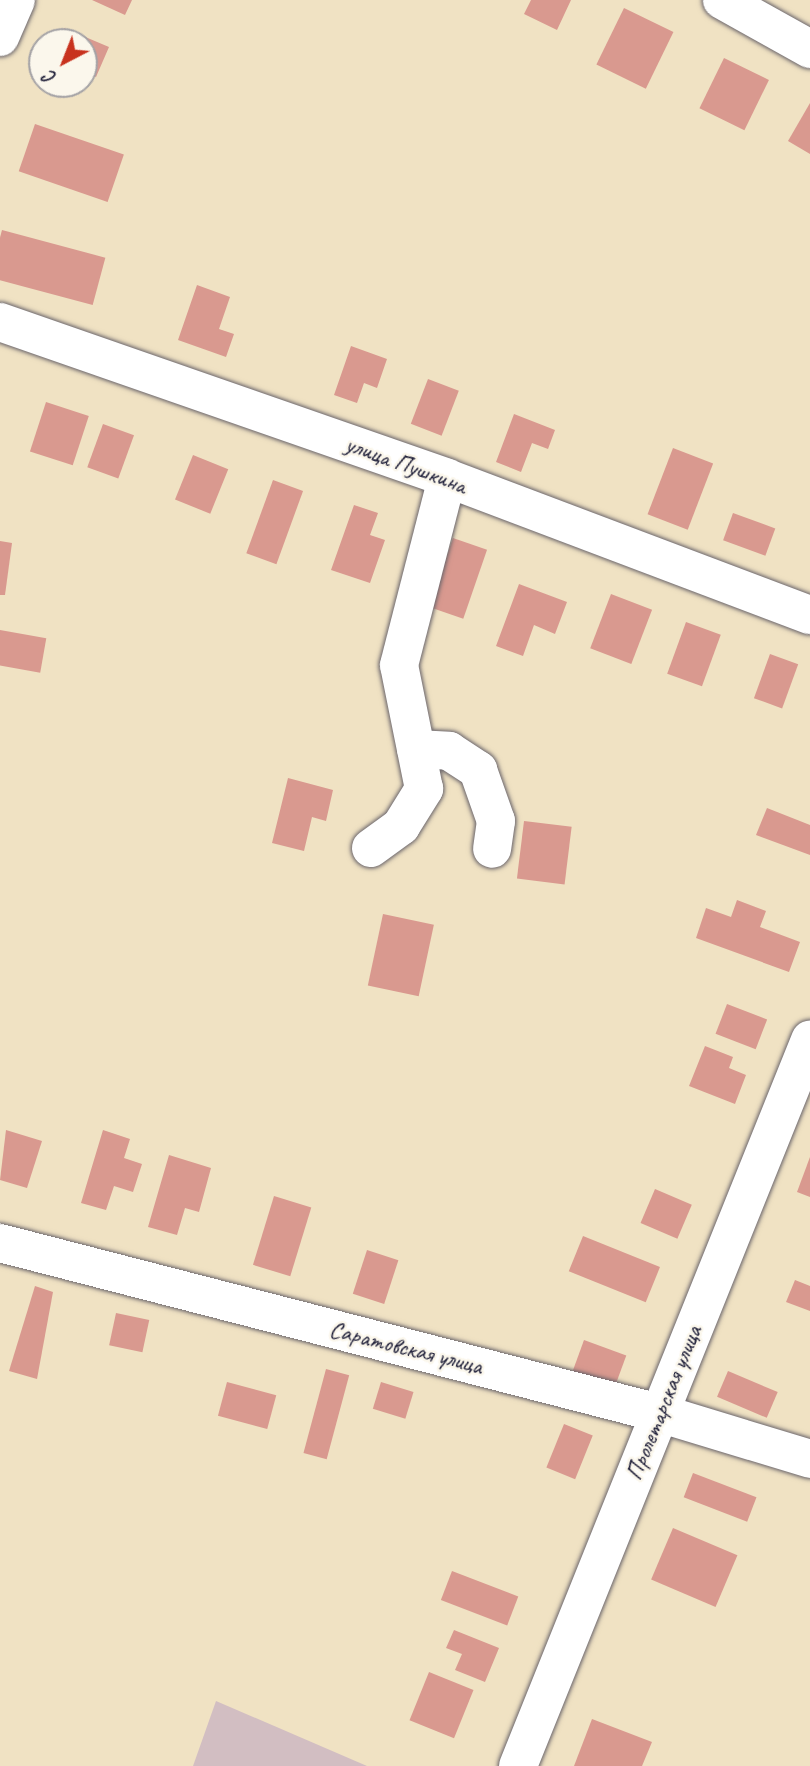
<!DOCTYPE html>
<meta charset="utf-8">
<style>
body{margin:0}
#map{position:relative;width:810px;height:1766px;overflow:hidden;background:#f0e2c3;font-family:Caveat,sans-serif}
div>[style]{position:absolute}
.industrial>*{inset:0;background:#d2bec2}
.building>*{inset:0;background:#d9998f;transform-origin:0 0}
.roads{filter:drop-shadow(0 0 2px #6a656b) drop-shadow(0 0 2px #6a656b)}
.minor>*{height:38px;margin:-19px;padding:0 19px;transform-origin:19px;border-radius:19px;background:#fff}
span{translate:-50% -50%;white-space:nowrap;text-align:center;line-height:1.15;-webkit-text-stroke:5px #fbf7ec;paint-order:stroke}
.street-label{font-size:24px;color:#22223b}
.north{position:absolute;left:28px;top:28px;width:70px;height:70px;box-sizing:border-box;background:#fbf7ec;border:2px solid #a4a2a5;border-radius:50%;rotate:222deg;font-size:19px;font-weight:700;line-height:28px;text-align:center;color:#22223b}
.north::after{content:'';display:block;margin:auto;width:24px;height:32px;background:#c8321e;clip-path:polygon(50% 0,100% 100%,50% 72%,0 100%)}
</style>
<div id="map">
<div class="industrial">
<div style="clip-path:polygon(216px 1701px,367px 1766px,193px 1766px)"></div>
</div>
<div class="building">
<div style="clip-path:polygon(92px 0,132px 0,125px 15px)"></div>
<div style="clip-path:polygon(531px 0,571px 0,557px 30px,524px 14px)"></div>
<div style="left:624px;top:8px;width:55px;height:63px;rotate:26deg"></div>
<div style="clip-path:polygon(64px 28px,109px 47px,96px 77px,84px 71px,84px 42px,58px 42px)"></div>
<div style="left:724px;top:58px;width:50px;height:56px;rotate:26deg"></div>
<div style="clip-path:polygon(810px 103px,810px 154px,788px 141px)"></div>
<div style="left:35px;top:124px;width:94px;height:50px;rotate:19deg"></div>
<div style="left:2px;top:230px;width:107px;height:49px;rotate:15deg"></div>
<div style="clip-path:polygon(197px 285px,230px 297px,219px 329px,234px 334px,226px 357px,178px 340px)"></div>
<div style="clip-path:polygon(351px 346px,387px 359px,377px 388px,364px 383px,357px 403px,334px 395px)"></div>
<div style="left:428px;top:379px;width:33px;height:48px;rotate:21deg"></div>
<div style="left:46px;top:402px;width:45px;height:52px;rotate:18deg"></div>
<div style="clip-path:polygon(514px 414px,555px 430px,548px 449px,532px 443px,521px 472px,496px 462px)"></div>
<div style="left:103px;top:424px;width:33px;height:46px;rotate:20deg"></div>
<div style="left:673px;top:448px;width:43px;height:71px;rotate:21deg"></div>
<div style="left:193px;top:455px;width:38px;height:48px;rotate:22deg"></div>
<div style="left:273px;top:480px;width:32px;height:78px;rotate:20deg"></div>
<div style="clip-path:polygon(354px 505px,378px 513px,370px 535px,385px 540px,370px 583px,331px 570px)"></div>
<div style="left:733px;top:513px;width:45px;height:29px;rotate:20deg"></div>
<div style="left:453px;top:538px;width:36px;height:73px;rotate:19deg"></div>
<div style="clip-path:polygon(0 541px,12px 543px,5px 595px,0 595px)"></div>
<div style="clip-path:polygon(519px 584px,567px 602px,555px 634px,534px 625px,523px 656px,496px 646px)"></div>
<div style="left:611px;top:594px;width:44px;height:58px;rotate:21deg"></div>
<div style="left:686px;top:622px;width:37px;height:55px;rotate:20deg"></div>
<div style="left:0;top:630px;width:47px;height:35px;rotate:10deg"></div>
<div style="left:770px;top:654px;width:30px;height:47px;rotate:20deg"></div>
<div style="clip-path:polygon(288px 778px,333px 790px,326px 821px,312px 817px,304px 851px,272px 843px)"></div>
<div style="clip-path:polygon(767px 808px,810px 825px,810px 855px,756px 835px)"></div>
<div style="left:524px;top:821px;width:48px;height:58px;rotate:7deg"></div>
<div style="clip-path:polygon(737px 900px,766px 911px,760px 927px,800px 942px,789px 972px,696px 938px,706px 908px,731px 917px)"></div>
<div style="left:383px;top:914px;width:52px;height:73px;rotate:12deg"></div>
<div style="left:727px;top:1004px;width:43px;height:32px;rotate:21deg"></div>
<div style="clip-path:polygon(705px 1046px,733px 1057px,729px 1068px,746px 1075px,735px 1104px,689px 1086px)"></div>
<div style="clip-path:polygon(6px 1130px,42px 1141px,27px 1188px,0 1180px)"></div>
<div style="clip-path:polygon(103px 1130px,130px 1139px,124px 1158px,142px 1164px,133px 1192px,114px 1186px,106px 1210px,81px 1203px)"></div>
<div style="clip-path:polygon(169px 1155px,211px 1168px,199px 1212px,185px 1208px,177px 1235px,148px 1227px)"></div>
<div style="clip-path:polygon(810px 1157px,810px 1197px,797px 1192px)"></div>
<div style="left:655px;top:1189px;width:40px;height:37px;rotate:23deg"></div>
<div style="left:274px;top:1196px;width:39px;height:72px;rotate:17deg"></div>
<div style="left:583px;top:1236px;width:83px;height:38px;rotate:22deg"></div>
<div style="left:367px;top:1250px;width:33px;height:46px;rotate:18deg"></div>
<div style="clip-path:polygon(795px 1280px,810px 1286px,810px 1311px,786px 1302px)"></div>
<div style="clip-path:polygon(35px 1286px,53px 1292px,37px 1379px,9px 1371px)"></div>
<div style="left:116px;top:1313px;width:34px;height:33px;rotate:12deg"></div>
<div style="left:584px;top:1340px;width:45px;height:34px;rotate:20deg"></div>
<div style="left:326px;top:1369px;width:24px;height:87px;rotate:15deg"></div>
<div style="left:728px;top:1371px;width:54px;height:28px;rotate:23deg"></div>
<div style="left:227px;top:1382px;width:51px;height:35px;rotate:15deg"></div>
<div style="left:381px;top:1382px;width:34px;height:28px;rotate:17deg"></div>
<div style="left:564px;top:1424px;width:31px;height:47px;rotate:22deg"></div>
<div style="left:693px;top:1473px;width:68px;height:26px;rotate:21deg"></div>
<div style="left:673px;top:1528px;width:70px;height:56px;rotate:23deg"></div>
<div style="left:452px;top:1571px;width:71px;height:31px;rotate:21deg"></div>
<div style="clip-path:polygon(454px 1630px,499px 1648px,485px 1682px,455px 1670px,462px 1654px,446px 1648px)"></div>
<div style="left:429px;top:1672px;width:48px;height:52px;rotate:22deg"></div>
<div style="clip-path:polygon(592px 1719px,652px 1742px,642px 1766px,574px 1766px)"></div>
</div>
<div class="roads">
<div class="minor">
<div style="left:722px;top:0;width:101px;rotate:29.1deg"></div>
<div style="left:0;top:37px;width:40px;rotate:-66.6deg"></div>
<div style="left:0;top:322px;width:473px;rotate:19.2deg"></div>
<div style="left:447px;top:478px;width:388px;rotate:20.7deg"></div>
<div style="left:416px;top:749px;width:33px;rotate:3deg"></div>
<div style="left:449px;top:751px;width:35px;rotate:33deg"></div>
<div style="left:478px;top:770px;width:54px;rotate:70.6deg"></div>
<div style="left:496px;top:821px;width:28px;rotate:98deg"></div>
<div style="left:371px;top:848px;width:37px;rotate:-36deg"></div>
<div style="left:401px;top:826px;width:44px;rotate:-58.1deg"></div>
<div style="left:424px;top:789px;width:126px;rotate:-101.4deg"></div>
<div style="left:399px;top:665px;width:193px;rotate:-75.6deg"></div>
<div style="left:0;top:1243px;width:681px;rotate:14.47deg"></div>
<div style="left:659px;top:1413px;width:158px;rotate:16.9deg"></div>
<div style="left:518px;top:1766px;width:783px;rotate:-68.09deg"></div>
</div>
</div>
<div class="street-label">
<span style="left:406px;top:465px;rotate:20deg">улица Пушкина</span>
<span style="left:406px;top:1348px;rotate:14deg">Саратовская улица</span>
<span style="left:664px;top:1403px;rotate:-68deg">Пролетарская улица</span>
</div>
<div class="north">С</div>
</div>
